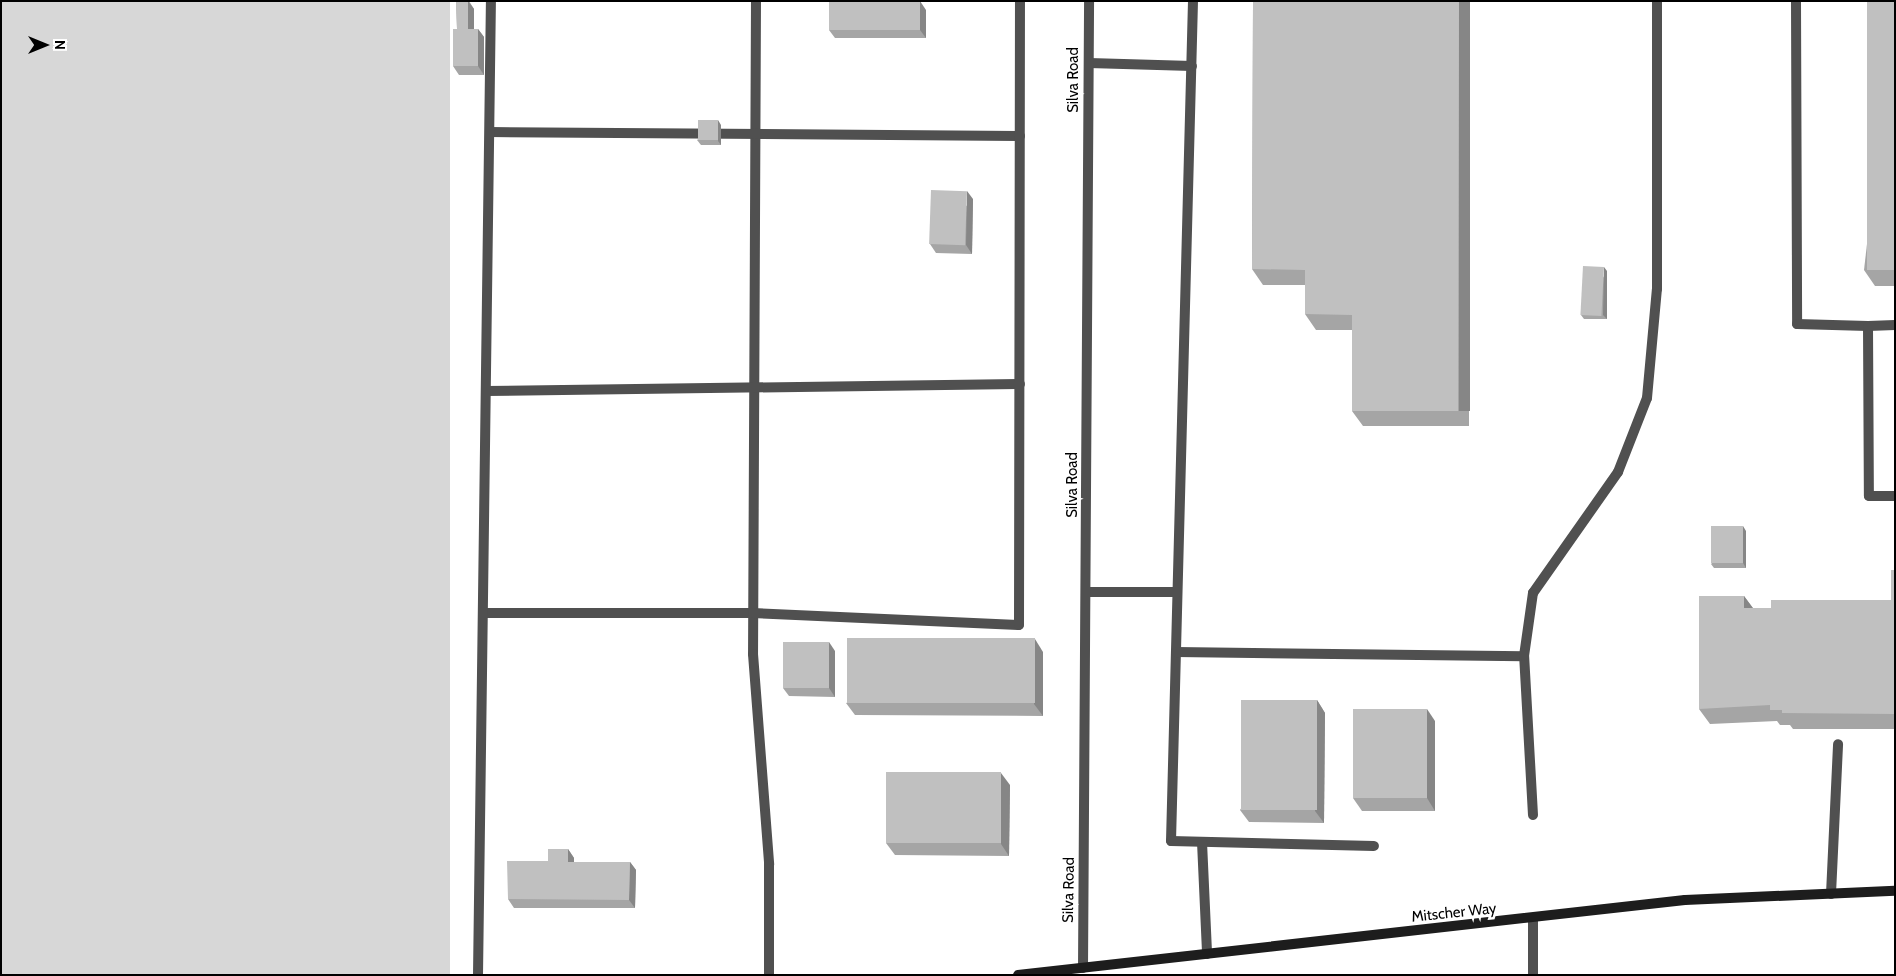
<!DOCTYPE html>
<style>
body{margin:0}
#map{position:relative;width:1896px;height:976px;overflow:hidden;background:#fff;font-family:Cabin,sans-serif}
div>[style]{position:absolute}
.green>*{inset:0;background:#d7d7d7;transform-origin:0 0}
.lane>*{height:10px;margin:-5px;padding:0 5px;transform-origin:5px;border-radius:5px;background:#505050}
.street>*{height:10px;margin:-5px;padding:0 5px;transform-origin:5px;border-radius:5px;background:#505050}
.secondary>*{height:10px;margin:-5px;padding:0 5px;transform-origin:5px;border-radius:5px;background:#1d1d1d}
.wall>*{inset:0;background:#a5a5a5}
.shaded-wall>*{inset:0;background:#868686;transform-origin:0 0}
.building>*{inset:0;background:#c0c0c0;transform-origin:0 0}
span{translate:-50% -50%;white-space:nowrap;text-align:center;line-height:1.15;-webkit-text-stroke:5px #fff;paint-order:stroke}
.street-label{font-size:15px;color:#000}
.frame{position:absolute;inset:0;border:2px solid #000;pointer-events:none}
.north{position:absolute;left:20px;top:20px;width:50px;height:50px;-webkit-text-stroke:4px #fff;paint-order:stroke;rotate:90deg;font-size:14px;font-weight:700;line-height:20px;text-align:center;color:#000}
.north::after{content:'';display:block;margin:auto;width:18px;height:22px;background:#000;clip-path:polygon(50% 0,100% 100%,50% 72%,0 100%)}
</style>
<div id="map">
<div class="green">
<div style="left:1px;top:1px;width:449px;height:974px"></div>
</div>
<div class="lane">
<div style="left:756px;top:1px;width:653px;rotate:90.26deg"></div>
<div style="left:753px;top:654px;width:211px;rotate:85.6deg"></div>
<div style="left:769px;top:864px;width:111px;rotate:90deg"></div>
<div style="left:1193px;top:1px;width:840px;rotate:91.5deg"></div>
<div style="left:1171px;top:841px;width:203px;rotate:1.4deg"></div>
<div style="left:1796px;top:1px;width:323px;rotate:89.8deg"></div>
<div style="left:1797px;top:324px;width:71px;rotate:1.6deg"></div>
<div style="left:1868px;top:326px;width:170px;rotate:89.7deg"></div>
<div style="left:1869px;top:496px;width:26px"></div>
<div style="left:1089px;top:63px;width:103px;rotate:1.7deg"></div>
<div style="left:490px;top:132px;width:530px;rotate:0.43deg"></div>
<div style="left:1868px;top:326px;width:27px;rotate:-2deg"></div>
<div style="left:486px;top:391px;width:534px;rotate:-0.75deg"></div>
<div style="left:1087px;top:592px;width:90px"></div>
<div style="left:484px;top:613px;width:269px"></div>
<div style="left:753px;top:613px;width:266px;rotate:2.6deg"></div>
<div style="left:1019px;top:625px;width:624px;rotate:-89.91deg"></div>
<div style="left:1176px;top:652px;width:348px;rotate:0.7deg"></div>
<div style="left:1533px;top:815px;width:159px;rotate:-93.2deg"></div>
<div style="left:1524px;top:656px;width:64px;rotate:-81.9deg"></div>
<div style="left:1533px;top:593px;width:148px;rotate:-54.9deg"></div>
<div style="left:1618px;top:472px;width:79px;rotate:-68.6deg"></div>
<div style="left:1647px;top:398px;width:109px;rotate:-84.8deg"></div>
<div style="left:1657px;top:289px;width:288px;rotate:-90deg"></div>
<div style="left:1202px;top:842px;width:112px;rotate:87.4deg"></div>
<div style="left:1831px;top:894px;width:150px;rotate:-87.3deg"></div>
<div style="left:478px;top:975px;width:974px;rotate:-89.24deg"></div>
<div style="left:1533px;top:975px;width:55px;rotate:-90deg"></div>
</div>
<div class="street">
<div style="left:1083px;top:968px;width:967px;rotate:-89.64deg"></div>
</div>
<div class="secondary">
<div style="left:1018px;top:975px;width:671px;rotate:-6.42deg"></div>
<div style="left:1685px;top:900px;width:210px;rotate:-2.5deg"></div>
</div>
<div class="wall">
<div style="clip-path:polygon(456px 1px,469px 1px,474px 9px,474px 29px,478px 29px,484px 37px,484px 75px,459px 75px,453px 66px,457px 29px)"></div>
<div style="clip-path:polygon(1253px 1px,1470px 1px,1469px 426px,1363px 426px,1352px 411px,1352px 330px,1316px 330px,1305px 314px,1305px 285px,1263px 285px,1252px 269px)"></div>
<div style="clip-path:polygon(1895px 1px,1895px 286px,1875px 286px,1864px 270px)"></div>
<div style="clip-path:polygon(926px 10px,926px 38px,835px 38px,829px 30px)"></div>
<div style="clip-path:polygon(721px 125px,721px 145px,701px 145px,697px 140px)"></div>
<div style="clip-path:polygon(973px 199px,972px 254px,936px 253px,930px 244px)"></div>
<div style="clip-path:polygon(1607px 271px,1607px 319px,1584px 319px,1581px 315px)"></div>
<div style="clip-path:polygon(1746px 531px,1746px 568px,1714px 568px,1711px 564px)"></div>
<div style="clip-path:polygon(1895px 570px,1895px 729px,1793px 729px,1790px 725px,1780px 725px,1777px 721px,1710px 724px,1699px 709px,1744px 596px,1753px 608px,1771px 608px,1891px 600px)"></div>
<div style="clip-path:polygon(835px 651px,835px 697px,789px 696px,783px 688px)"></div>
<div style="clip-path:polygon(1043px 652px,1043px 716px,855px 715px,846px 703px)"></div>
<div style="clip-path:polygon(1317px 700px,1325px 713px,1324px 823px,1249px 822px,1240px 810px)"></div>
<div style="clip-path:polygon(1435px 721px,1435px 811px,1362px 811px,1353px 798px)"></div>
<div style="clip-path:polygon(1010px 785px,1009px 856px,895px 855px,886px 843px)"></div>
<div style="clip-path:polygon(568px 849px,574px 858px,574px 862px,630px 862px,636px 870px,635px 908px,514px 908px,508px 899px,548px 861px)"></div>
</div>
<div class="shaded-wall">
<div style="clip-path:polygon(468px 1px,474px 9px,474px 37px,468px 29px)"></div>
<div style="clip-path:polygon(920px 1px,926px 10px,926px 38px,920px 30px)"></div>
<div style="left:1459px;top:1px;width:11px;height:410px"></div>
<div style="clip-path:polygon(478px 29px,484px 37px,484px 75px,478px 66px)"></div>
<div style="clip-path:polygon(718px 120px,721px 125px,721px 145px,718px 141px)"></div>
<div style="clip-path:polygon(967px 191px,973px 199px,972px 254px,966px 245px)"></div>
<div style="clip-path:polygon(1604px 267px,1607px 271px,1607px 319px,1603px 315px)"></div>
<div style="clip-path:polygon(1743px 526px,1746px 531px,1746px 568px,1743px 563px)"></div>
<div style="clip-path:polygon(1744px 596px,1755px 611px,1744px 608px)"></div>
<div style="clip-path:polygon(1035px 639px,1043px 652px,1043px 716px,1034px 704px)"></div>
<div style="clip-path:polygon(829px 642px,835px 651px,835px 697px,829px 688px)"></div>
<div style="clip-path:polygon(1317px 700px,1325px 713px,1324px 823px,1315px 811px)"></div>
<div style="clip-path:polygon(1427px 709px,1435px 721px,1435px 811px,1427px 798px)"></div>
<div style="clip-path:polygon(1001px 773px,1010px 785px,1009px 856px,1001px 844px)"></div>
<div style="clip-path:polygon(568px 849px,574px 858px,574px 870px,568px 862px)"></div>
<div style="clip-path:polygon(630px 862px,636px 870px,635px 908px,629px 900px)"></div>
</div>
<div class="building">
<div style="clip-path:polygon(456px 1px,468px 1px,468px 29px,478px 29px,478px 66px,453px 66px,453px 29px,457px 29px)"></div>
<div style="left:829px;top:1px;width:91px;height:29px"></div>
<div style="clip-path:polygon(1253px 1px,1459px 1px,1458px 411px,1352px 411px,1352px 315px,1305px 314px,1305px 270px,1252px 269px)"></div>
<div style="left:1867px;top:1px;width:28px;height:269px"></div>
<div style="left:698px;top:120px;width:20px;height:20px"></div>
<div style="left:931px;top:190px;width:36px;height:54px;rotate:2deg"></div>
<div style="left:1583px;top:266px;width:21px;height:49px;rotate:3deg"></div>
<div style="left:1743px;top:526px;width:37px;height:32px;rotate:90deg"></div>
<div style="clip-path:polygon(1891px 570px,1895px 570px,1895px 714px,1782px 713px,1782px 710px,1770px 710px,1770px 705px,1699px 709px,1699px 596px,1744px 596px,1744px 608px,1771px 608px,1771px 600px,1891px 600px)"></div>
<div style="left:847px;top:638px;width:188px;height:65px"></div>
<div style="left:783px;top:642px;width:46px;height:46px"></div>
<div style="left:1241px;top:700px;width:76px;height:110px"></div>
<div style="left:1353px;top:709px;width:74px;height:89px"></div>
<div style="left:886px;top:772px;width:115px;height:71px"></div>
<div style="clip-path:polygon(548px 849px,568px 849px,568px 862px,630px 862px,629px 900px,508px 899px,507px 861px,548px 861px)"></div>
</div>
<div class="street-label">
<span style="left:1074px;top:80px;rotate:-90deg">Silva Road</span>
<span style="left:1073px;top:485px;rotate:-90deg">Silva Road</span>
<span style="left:1069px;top:890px;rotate:-89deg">Silva Road</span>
<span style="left:1454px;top:913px;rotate:-6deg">Mitscher Way</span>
</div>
<div class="frame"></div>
<div class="north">N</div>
</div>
